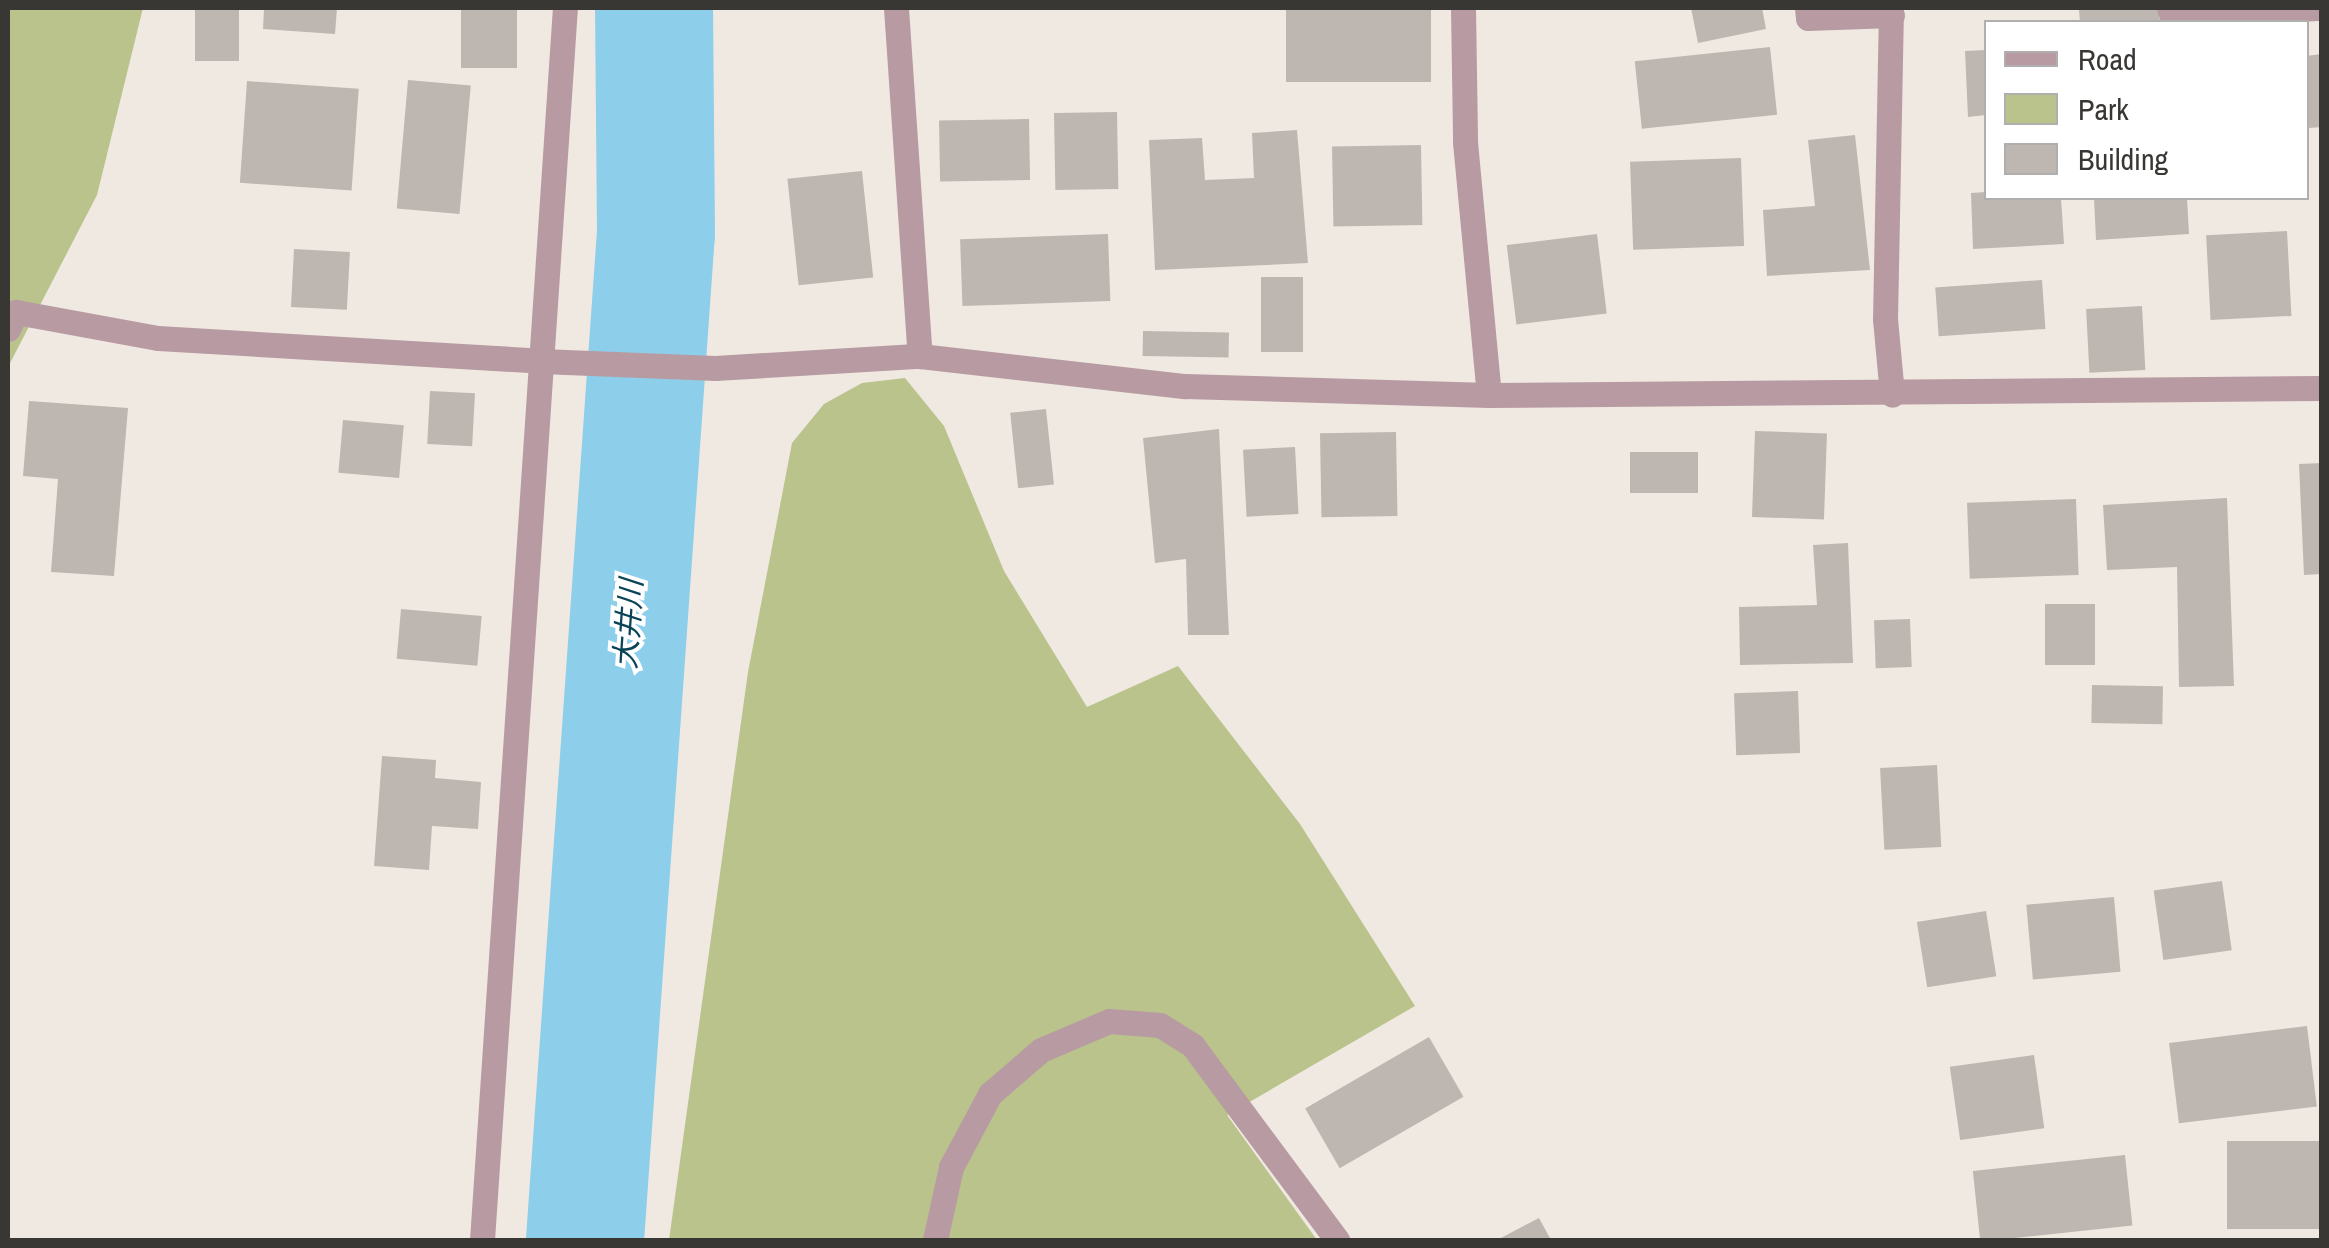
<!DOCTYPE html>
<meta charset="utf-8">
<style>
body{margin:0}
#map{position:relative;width:2329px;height:1248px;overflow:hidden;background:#f0e9e2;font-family:"Archivo Narrow","Noto Sans JP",sans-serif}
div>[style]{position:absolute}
.green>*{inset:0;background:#b9c38b}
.river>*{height:118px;margin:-59px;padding:0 59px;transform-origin:59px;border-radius:59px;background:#8dcfea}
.building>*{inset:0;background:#beb7b1;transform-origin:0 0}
.service>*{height:25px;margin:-12.5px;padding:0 12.5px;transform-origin:12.5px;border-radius:12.5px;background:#b89ba2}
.minor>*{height:25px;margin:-12.5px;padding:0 12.5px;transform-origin:12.5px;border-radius:12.5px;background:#b89ba2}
span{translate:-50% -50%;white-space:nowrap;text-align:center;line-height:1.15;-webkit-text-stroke:8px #fff;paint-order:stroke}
.water-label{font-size:30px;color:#094457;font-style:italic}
.frame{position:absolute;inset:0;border:10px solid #393734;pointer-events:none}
.legend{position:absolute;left:1984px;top:20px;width:325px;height:180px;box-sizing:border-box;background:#fff;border:2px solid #b0afae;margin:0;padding:12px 18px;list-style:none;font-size:30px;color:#393734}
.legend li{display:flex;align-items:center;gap:20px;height:50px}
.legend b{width:50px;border:2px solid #b0afae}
</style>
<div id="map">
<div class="green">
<div style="clip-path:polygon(8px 8px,143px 8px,97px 195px,8px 367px)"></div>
<div style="clip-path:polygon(905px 378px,944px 426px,1004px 571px,1087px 707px,1178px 666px,1300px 824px,1415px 1006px,1227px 1115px,1317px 1240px,669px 1240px,748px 672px,792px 443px,824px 404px,862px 383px)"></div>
</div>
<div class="river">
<div style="left:585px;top:1240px;width:1009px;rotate:-85.97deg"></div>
<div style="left:656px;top:233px;width:225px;rotate:-90.5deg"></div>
</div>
<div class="building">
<div style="left:195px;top:8px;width:44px;height:53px"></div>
<div style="clip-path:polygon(264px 8px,337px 8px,335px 34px,263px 29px)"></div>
<div style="left:461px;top:8px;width:56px;height:60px"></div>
<div style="left:1286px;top:8px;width:145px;height:74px"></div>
<div style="clip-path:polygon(1691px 8px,1762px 8px,1766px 29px,1698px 43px)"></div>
<div style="clip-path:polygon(2159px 8px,2160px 22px,2080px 22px,2079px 10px)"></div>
<div style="left:1770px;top:47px;width:68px;height:136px;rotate:84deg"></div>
<div style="clip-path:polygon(1986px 50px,1986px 115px,1968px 117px,1965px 51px)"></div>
<div style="clip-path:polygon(2322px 54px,2322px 127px,2309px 128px,2306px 56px)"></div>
<div style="left:408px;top:80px;width:63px;height:129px;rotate:5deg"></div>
<div style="left:247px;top:81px;width:112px;height:102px;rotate:4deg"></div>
<div style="left:1117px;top:112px;width:77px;height:63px;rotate:89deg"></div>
<div style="left:1029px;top:119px;width:61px;height:90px;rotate:89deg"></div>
<div style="clip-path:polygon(1297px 130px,1308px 263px,1155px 270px,1149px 140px,1202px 138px,1205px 180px,1254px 178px,1252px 133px)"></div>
<div style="clip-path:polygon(1855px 135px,1870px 270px,1767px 276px,1763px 210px,1815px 206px,1808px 140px)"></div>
<div style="left:1421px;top:145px;width:80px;height:89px;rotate:89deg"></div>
<div style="left:1741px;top:158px;width:88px;height:111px;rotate:88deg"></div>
<div style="left:862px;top:171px;width:107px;height:75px;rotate:84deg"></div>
<div style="clip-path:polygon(1986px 192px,2061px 198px,2064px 244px,1973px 249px,1971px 193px)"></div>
<div style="clip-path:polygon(2094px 198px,2187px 198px,2189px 234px,2096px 240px)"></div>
<div style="left:2287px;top:231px;width:85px;height:81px;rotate:87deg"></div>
<div style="left:1108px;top:234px;width:67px;height:148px;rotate:88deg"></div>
<div style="left:1597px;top:234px;width:80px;height:91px;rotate:83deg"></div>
<div style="left:294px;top:249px;width:56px;height:58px;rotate:3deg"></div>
<div style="left:1261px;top:277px;width:42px;height:75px"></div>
<div style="left:2042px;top:280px;width:49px;height:107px;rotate:86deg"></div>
<div style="left:2142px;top:306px;width:64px;height:56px;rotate:87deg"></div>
<div style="left:1143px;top:331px;width:86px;height:25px;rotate:1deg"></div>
<div style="left:430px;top:391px;width:45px;height:53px;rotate:3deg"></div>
<div style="clip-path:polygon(29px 401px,128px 408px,114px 576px,51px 572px,58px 479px,23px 476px)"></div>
<div style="left:1046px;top:409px;width:76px;height:36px;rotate:84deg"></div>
<div style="left:343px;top:420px;width:61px;height:53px;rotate:5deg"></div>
<div style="clip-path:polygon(1219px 429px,1229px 635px,1188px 635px,1186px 559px,1155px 563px,1143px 438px)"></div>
<div style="left:1755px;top:431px;width:72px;height:86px;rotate:2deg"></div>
<div style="left:1396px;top:432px;width:84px;height:76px;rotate:89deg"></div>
<div style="left:1295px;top:447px;width:67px;height:52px;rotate:87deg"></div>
<div style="left:1698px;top:452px;width:41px;height:68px;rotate:90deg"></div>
<div style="clip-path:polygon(2322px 463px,2322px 574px,2304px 575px,2299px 464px)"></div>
<div style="clip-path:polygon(2227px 498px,2234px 686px,2179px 687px,2177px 567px,2107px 570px,2103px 505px)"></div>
<div style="left:2076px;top:499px;width:76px;height:109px;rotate:88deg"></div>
<div style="clip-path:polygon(1848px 543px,1853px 663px,1740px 665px,1739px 607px,1817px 605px,1813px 545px)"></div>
<div style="left:2045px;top:604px;width:50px;height:61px"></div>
<div style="left:401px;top:609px;width:81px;height:50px;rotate:5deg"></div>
<div style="left:1910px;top:619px;width:48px;height:36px;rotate:88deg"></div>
<div style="left:2092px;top:685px;width:71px;height:38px;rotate:1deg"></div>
<div style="left:1798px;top:691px;width:62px;height:64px;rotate:88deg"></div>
<div style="clip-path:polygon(382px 756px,436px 760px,435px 778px,481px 782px,478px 829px,432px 826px,429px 870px,374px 866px)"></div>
<div style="left:1937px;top:765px;width:82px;height:57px;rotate:87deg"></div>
<div style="left:2222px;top:881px;width:70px;height:69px;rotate:82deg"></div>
<div style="left:2114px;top:897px;width:75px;height:88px;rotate:85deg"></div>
<div style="left:1986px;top:911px;width:66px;height:70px;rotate:81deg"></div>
<div style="left:2307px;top:1026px;width:81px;height:139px;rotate:83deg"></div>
<div style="left:1429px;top:1037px;width:69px;height:143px;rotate:60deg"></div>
<div style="left:2034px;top:1055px;width:74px;height:85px;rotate:82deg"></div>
<div style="left:2322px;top:1141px;width:88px;height:95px;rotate:90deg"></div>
<div style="left:2125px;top:1155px;width:71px;height:153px;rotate:84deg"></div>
<div style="clip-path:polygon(1539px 1218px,1551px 1240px,1497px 1240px)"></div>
</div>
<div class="service">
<div style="left:1463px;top:8px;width:134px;rotate:89.1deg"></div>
<div style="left:1465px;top:142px;width:254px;rotate:84.6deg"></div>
<div style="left:1807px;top:8px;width:10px;rotate:84deg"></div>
<div style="left:1808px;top:18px;width:84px;rotate:-2deg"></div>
<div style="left:1891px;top:8px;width:311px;rotate:91.1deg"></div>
<div style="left:1885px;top:319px;width:76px;rotate:84.7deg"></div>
<div style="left:2169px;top:8px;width:9px;rotate:69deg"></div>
<div style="left:2172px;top:16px;width:150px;rotate:-3.1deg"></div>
</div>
<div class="minor">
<div style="left:896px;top:8px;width:349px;rotate:86.1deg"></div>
<div style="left:8px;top:329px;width:19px;rotate:-65deg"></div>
<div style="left:16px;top:312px;width:144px;rotate:10.4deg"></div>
<div style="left:158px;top:338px;width:384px;rotate:3.4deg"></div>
<div style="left:541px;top:361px;width:174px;rotate:2.3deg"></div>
<div style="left:715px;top:368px;width:205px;rotate:-3.4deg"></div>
<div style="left:920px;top:356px;width:267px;rotate:6.5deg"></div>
<div style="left:1185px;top:386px;width:304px;rotate:1.7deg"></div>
<div style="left:1489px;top:395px;width:833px;rotate:-0.48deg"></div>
<div style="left:482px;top:1240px;width:1235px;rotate:-86.15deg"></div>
<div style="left:935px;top:1240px;width:75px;rotate:-77.6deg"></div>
<div style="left:951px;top:1167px;width:83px;rotate:-61.9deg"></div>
<div style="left:990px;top:1094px;width:67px;rotate:-40.8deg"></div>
<div style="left:1041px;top:1050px;width:74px;rotate:-23.1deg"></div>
<div style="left:1109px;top:1021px;width:51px;rotate:4.5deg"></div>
<div style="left:1160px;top:1025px;width:39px;rotate:32deg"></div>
<div style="left:1193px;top:1046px;width:242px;rotate:53.4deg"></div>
</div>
<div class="water-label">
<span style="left:628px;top:624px;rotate:-86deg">大井川</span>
</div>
<div class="frame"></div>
<ul class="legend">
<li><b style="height:12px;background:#b89ba2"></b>Road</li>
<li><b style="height:28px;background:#b9c38b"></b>Park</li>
<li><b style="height:28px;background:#beb7b1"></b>Building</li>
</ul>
</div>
